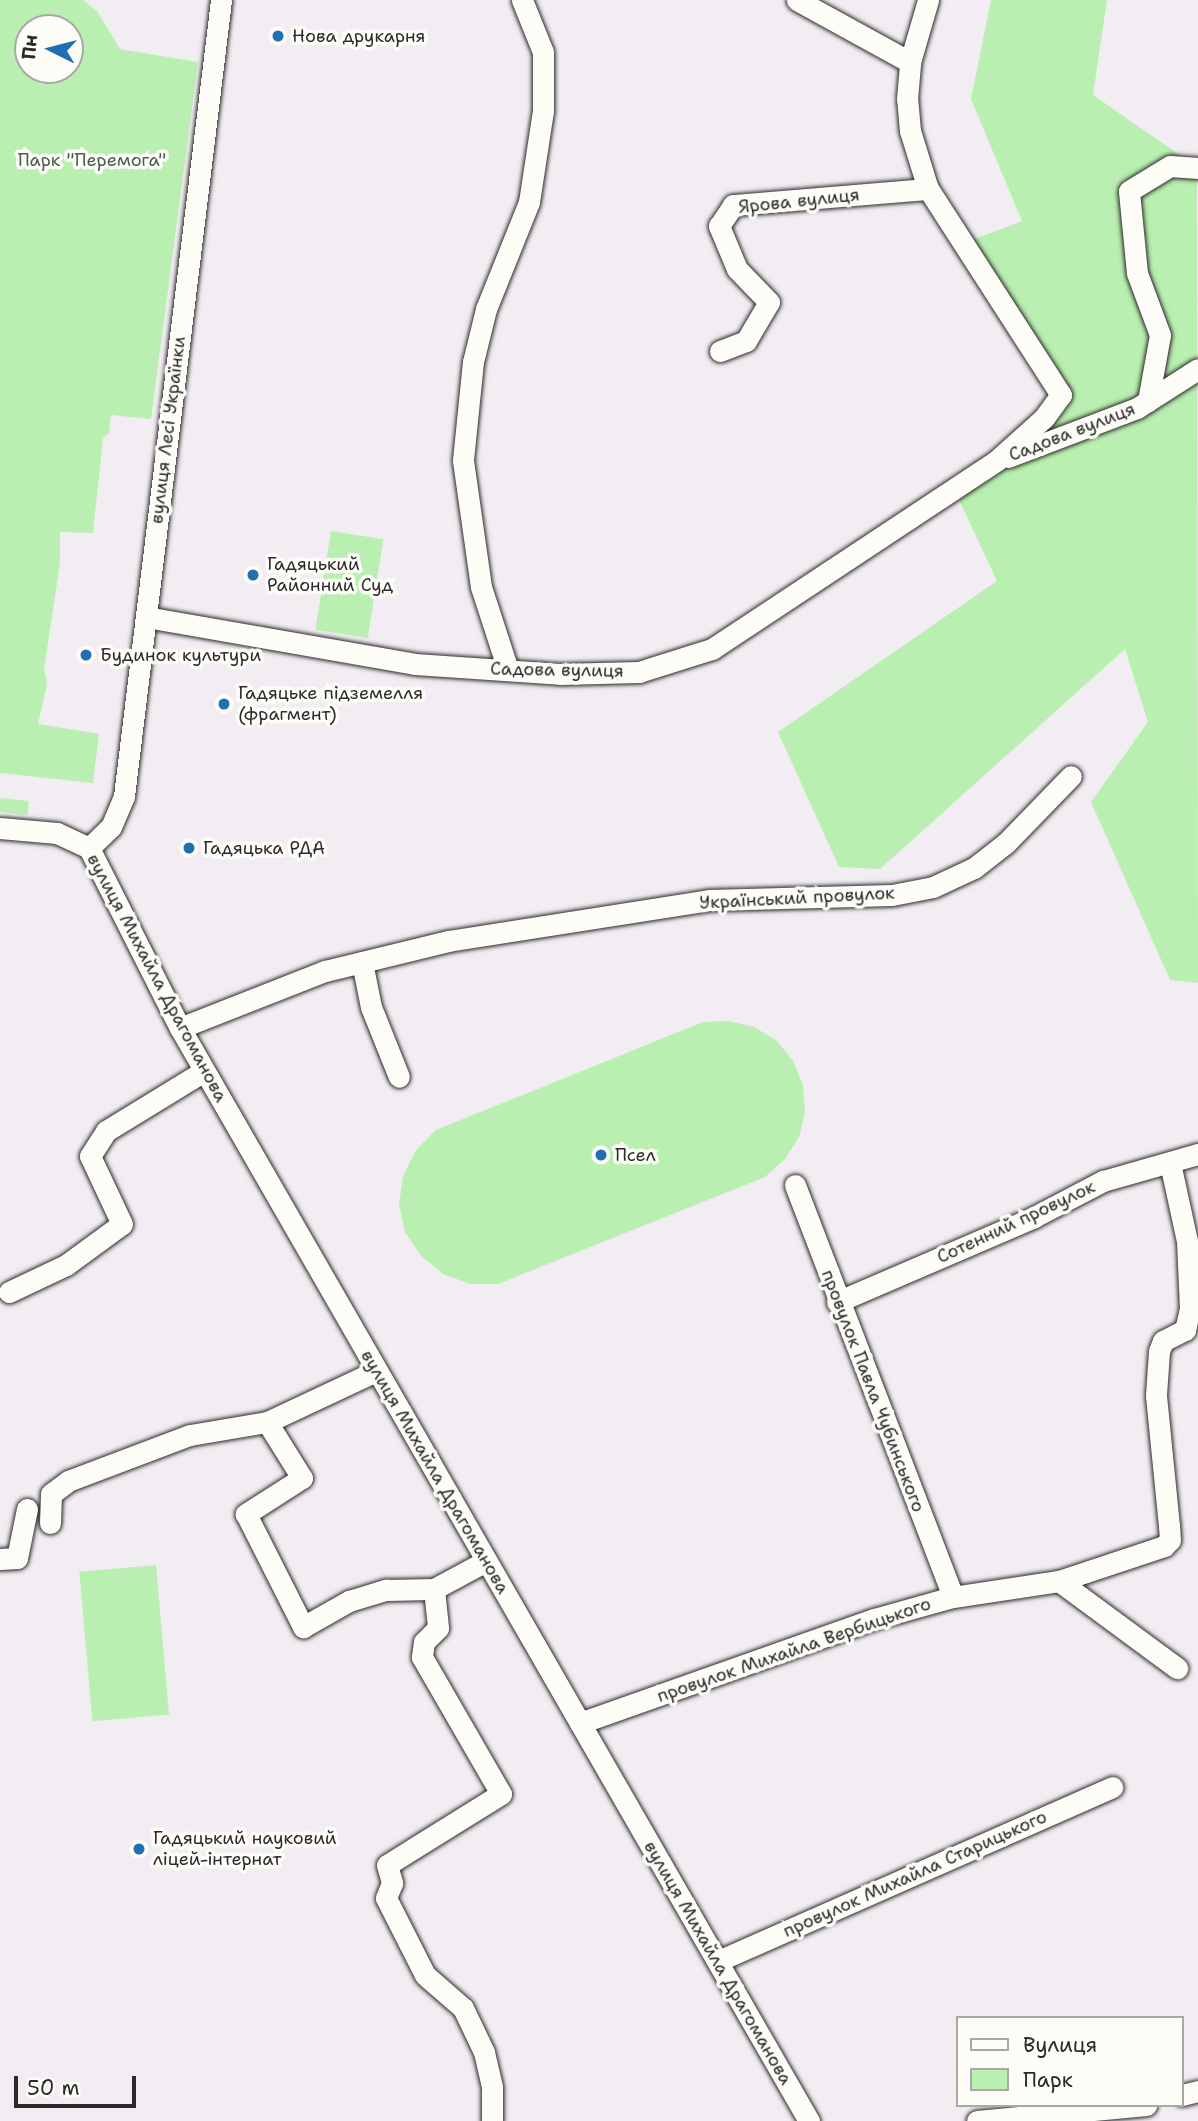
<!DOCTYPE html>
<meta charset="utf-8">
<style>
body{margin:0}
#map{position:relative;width:1198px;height:2121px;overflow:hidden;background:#f2edf2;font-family:"Shantell Sans",sans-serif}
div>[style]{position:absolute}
.green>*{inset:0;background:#b9efb0;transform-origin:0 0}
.roads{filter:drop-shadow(0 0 2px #2b2b2b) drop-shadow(0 0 2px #2b2b2b)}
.minor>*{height:21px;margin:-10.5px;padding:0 10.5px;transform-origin:10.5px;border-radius:10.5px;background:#fdfcf7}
.dots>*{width:19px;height:19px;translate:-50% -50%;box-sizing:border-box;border:4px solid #fdfcf7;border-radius:50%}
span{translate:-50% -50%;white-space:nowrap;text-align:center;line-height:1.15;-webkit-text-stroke:7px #fdfcf7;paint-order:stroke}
.poi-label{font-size:18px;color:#2b2b2b}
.left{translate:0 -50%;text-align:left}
.park-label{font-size:18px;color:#4e5c4c}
.street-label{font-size:18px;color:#2b2b2b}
.legend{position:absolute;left:956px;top:2016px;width:228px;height:91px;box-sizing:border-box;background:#fdfcf7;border:2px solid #a9a8a5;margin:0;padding:9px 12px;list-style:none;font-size:21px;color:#2b2b2b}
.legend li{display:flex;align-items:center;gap:14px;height:35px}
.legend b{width:35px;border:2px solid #a9a8a5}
.north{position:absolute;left:14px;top:14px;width:70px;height:70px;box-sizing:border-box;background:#fdfcf7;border:2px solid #a9a8a5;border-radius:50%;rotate:276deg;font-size:19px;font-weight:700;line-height:28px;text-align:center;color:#2b2b2b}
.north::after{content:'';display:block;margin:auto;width:24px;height:32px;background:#1f6fb2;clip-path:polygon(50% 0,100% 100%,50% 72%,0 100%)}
.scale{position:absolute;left:14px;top:2076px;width:122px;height:32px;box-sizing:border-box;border:4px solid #2b2b2b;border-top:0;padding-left:9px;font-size:21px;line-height:24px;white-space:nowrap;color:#2b2b2b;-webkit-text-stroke:5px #fdfcf7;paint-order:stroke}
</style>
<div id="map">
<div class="green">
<div style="clip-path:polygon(evenodd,0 0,83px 0,97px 11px,120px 49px,198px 62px,151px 419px,111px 415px,109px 433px,103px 438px,93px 533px,60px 532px,60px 563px,44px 669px,47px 684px,38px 724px,99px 734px,93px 783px,0 773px,0 0,70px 28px,70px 70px,28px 70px,28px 28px,70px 28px)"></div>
<div style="clip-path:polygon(991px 0,1107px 0,1093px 95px,1197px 167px,1198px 983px,1170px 980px,1091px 802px,1148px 722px,1125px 649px,880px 869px,839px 867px,778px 732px,997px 581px,954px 489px,1061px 395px,964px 243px,1022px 221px,971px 99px)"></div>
<div style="left:331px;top:531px;width:53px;height:100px;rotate:9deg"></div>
<div style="left:0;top:798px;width:29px;height:14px;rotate:6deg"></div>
<div style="clip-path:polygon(729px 1021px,754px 1027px,777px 1041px,793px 1061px,803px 1085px,805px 1112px,799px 1137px,785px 1159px,765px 1177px,498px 1284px,470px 1284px,443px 1274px,421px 1256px,405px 1232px,399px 1204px,403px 1176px,416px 1150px,436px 1130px,703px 1022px)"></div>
<div style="left:156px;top:1565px;width:150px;height:77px;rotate:85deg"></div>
</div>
<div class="roads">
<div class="minor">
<div style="left:797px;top:0;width:129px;rotate:28.8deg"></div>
<div style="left:720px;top:351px;width:28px;rotate:-21deg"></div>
<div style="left:746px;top:341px;width:45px;rotate:-59.5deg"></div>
<div style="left:769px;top:302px;width:46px;rotate:-134.1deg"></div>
<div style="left:737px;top:269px;width:47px;rotate:-112.7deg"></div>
<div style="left:719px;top:226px;width:25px;rotate:-56deg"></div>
<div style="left:733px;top:205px;width:196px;rotate:-4.7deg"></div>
<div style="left:1148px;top:401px;width:67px;rotate:-79.7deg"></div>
<div style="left:1160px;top:335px;width:66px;rotate:-110.4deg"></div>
<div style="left:1137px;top:273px;width:82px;rotate:-95.6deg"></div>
<div style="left:1129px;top:191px;width:48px;rotate:-31.4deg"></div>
<div style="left:1170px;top:166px;width:28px;rotate:4deg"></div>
<div style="left:1008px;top:457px;width:138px;rotate:-20.8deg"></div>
<div style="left:1137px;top:408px;width:72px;rotate:-32.6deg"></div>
<div style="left:146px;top:617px;width:273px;rotate:9.9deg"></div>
<div style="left:415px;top:664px;width:145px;rotate:3.9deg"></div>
<div style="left:560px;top:674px;width:79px;rotate:-1.5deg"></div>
<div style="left:639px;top:672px;width:77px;rotate:-17.5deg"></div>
<div style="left:712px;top:649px;width:341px;rotate:-33.5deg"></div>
<div style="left:996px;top:461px;width:64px;rotate:-41.9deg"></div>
<div style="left:1044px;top:418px;width:29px;rotate:-54deg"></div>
<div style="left:1061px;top:395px;width:245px;rotate:-122.8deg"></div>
<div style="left:928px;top:189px;width:61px;rotate:-107.2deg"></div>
<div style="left:910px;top:131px;width:32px;rotate:-95deg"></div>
<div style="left:907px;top:99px;width:37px;rotate:-85deg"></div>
<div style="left:910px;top:62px;width:65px;rotate:-73.8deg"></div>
<div style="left:508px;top:670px;width:87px;rotate:-108deg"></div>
<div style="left:481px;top:587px;width:128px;rotate:-98.1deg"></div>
<div style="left:463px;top:460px;width:99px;rotate:-84.2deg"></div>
<div style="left:473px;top:362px;width:55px;rotate:-76.2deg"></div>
<div style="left:486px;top:309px;width:115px;rotate:-68.1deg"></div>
<div style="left:529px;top:202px;width:92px;rotate:-81.3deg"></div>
<div style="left:543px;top:111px;width:59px;rotate:-90deg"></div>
<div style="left:543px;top:52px;width:56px;rotate:-112deg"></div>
<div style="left:0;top:828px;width:57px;rotate:5deg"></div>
<div style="left:57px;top:833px;width:35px;rotate:25deg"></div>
<div style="left:89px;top:848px;width:202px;rotate:63.2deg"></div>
<div style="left:180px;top:1028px;width:1261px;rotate:60.08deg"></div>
<div style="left:89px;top:848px;width:30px;rotate:-44deg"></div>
<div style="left:111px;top:827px;width:34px;rotate:-67deg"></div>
<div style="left:124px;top:796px;width:802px;rotate:-83.05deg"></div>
<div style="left:362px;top:962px;width:46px;rotate:78.7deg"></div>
<div style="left:371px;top:1007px;width:75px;rotate:68.2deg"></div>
<div style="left:180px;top:1028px;width:156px;rotate:-21.5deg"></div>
<div style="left:325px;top:971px;width:127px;rotate:-13.7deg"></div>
<div style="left:448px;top:941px;width:264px;rotate:-8.9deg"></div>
<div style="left:709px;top:900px;width:183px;rotate:-1.6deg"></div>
<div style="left:892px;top:895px;width:42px;rotate:-11deg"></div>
<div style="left:933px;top:887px;width:45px;rotate:-24.9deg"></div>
<div style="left:974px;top:868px;width:41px;rotate:-38deg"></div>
<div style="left:1006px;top:843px;width:93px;rotate:-45.9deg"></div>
<div style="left:795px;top:1185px;width:441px;rotate:69deg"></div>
<div style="left:9px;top:1292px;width:63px;rotate:-25.3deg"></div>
<div style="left:66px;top:1265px;width:69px;rotate:-36.2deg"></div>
<div style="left:122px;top:1224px;width:75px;rotate:-115.2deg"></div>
<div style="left:90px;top:1156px;width:30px;rotate:-57deg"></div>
<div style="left:106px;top:1131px;width:115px;rotate:-31.5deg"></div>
<div style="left:837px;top:1302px;width:215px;rotate:-23.3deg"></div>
<div style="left:1034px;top:1217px;width:78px;rotate:-27.6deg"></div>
<div style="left:1103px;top:1181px;width:99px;rotate:-15.9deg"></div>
<div style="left:376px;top:1371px;width:120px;rotate:154.9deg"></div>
<div style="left:267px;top:1422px;width:66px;rotate:58deg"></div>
<div style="left:302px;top:1478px;width:67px;rotate:147.3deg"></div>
<div style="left:246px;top:1514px;width:127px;rotate:63.2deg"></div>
<div style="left:303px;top:1627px;width:53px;rotate:-29.5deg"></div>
<div style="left:349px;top:1601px;width:39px;rotate:-17deg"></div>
<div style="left:386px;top:1590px;width:48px;rotate:-1.2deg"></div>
<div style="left:50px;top:1523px;width:29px;rotate:-88deg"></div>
<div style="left:51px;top:1494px;width:21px;rotate:-37deg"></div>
<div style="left:68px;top:1481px;width:130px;rotate:-20.7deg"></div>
<div style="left:190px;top:1435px;width:78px;rotate:-9.6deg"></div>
<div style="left:0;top:1559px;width:17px;rotate:-3deg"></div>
<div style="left:17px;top:1558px;width:50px;rotate:-78.5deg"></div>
<div style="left:486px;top:1561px;width:59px;rotate:151.7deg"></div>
<div style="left:434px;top:1589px;width:39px;rotate:84deg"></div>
<div style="left:438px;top:1628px;width:20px;rotate:135deg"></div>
<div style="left:424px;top:1642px;width:15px;rotate:98deg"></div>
<div style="left:422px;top:1657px;width:158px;rotate:60deg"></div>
<div style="left:501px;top:1794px;width:134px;rotate:148.1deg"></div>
<div style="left:387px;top:1865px;width:19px;rotate:74deg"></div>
<div style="left:392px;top:1883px;width:16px;rotate:112deg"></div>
<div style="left:386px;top:1898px;width:86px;rotate:63.1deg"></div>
<div style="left:425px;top:1975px;width:50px;rotate:41deg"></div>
<div style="left:463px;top:2008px;width:49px;rotate:64.5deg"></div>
<div style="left:484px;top:2052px;width:36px;rotate:77deg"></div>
<div style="left:492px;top:2087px;width:34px;rotate:90deg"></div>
<div style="left:1059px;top:1581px;width:147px;rotate:36.4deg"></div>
<div style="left:580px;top:1723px;width:312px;rotate:-19.5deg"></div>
<div style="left:874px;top:1619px;width:82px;rotate:-15.6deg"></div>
<div style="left:953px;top:1597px;width:107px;rotate:-8.6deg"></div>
<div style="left:1059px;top:1581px;width:111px;rotate:-18.4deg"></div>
<div style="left:1164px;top:1546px;width:8px;rotate:-45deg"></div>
<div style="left:1170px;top:1540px;width:14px;rotate:-94deg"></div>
<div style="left:1169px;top:1526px;width:132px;rotate:-95.7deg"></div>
<div style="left:1156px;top:1395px;width:44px;rotate:-86.1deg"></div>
<div style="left:1159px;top:1351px;width:11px;rotate:-68deg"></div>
<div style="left:1163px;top:1341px;width:25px;rotate:-27deg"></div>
<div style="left:1185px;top:1330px;width:22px;rotate:-77deg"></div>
<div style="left:1190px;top:1309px;width:68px;rotate:-92.5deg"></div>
<div style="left:1187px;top:1241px;width:80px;rotate:-102.3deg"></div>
<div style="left:718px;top:1961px;width:431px;rotate:-23.8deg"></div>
<div style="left:1182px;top:2095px;width:16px;rotate:-14deg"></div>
<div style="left:977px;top:2121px;width:170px;rotate:-5.4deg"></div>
</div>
</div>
<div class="dots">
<div style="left:278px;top:36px;background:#1f6fb2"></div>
<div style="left:253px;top:575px;background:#1f6fb2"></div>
<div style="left:86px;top:655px;background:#1f6fb2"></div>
<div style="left:224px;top:704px;background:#1f6fb2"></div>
<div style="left:189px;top:848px;background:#1f6fb2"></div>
<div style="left:601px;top:1155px;background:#1f6fb2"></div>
<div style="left:139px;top:1849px;background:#1f6fb2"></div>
</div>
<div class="poi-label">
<span class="left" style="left:292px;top:36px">Нова друкарня</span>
<span class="left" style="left:267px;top:575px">Гадяцький<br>Районний Суд</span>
<span class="left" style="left:100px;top:655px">Будинок культури</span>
<span class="left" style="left:238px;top:704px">Гадяцьке підземелля<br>(фрагмент)</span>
<span class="left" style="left:203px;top:848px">Гадяцька РДА</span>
<span class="left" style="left:615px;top:1155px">Псел</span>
<span class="left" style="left:153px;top:1849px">Гадяцький науковий<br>ліцей-інтернат</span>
</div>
<div class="park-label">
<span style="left:92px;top:160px">Парк "Перемога"</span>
</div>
<div class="street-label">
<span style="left:799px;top:201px;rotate:-6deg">Ярова вулиця</span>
<span style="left:168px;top:430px;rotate:-83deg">вулиця Лесі Українки</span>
<span style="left:1072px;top:432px;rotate:-21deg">Садова вулиця</span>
<span style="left:557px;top:670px;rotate:1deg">Садова вулиця</span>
<span style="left:797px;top:898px;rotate:-3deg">Український провулок</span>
<span style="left:157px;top:978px;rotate:62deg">вулиця Михайла Драгоманова</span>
<span style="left:1016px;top:1222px;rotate:-25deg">Сотенний провулок</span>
<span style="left:873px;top:1391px;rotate:69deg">провулок Павла Чубинського</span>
<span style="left:435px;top:1472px;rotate:60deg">вулиця Михайла Драгоманова</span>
<span style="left:794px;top:1650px;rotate:-19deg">провулок Михайла Вербицького</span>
<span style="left:915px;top:1874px;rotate:-24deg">провулок Михайла Старицького</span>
<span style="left:718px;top:1963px;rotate:60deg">вулиця Михайла Драгоманова</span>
</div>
<ul class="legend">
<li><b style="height:9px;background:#fdfcf7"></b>Вулиця</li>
<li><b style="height:19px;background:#b9efb0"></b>Парк</li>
</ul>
<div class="north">Пн</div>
<div class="scale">50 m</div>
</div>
